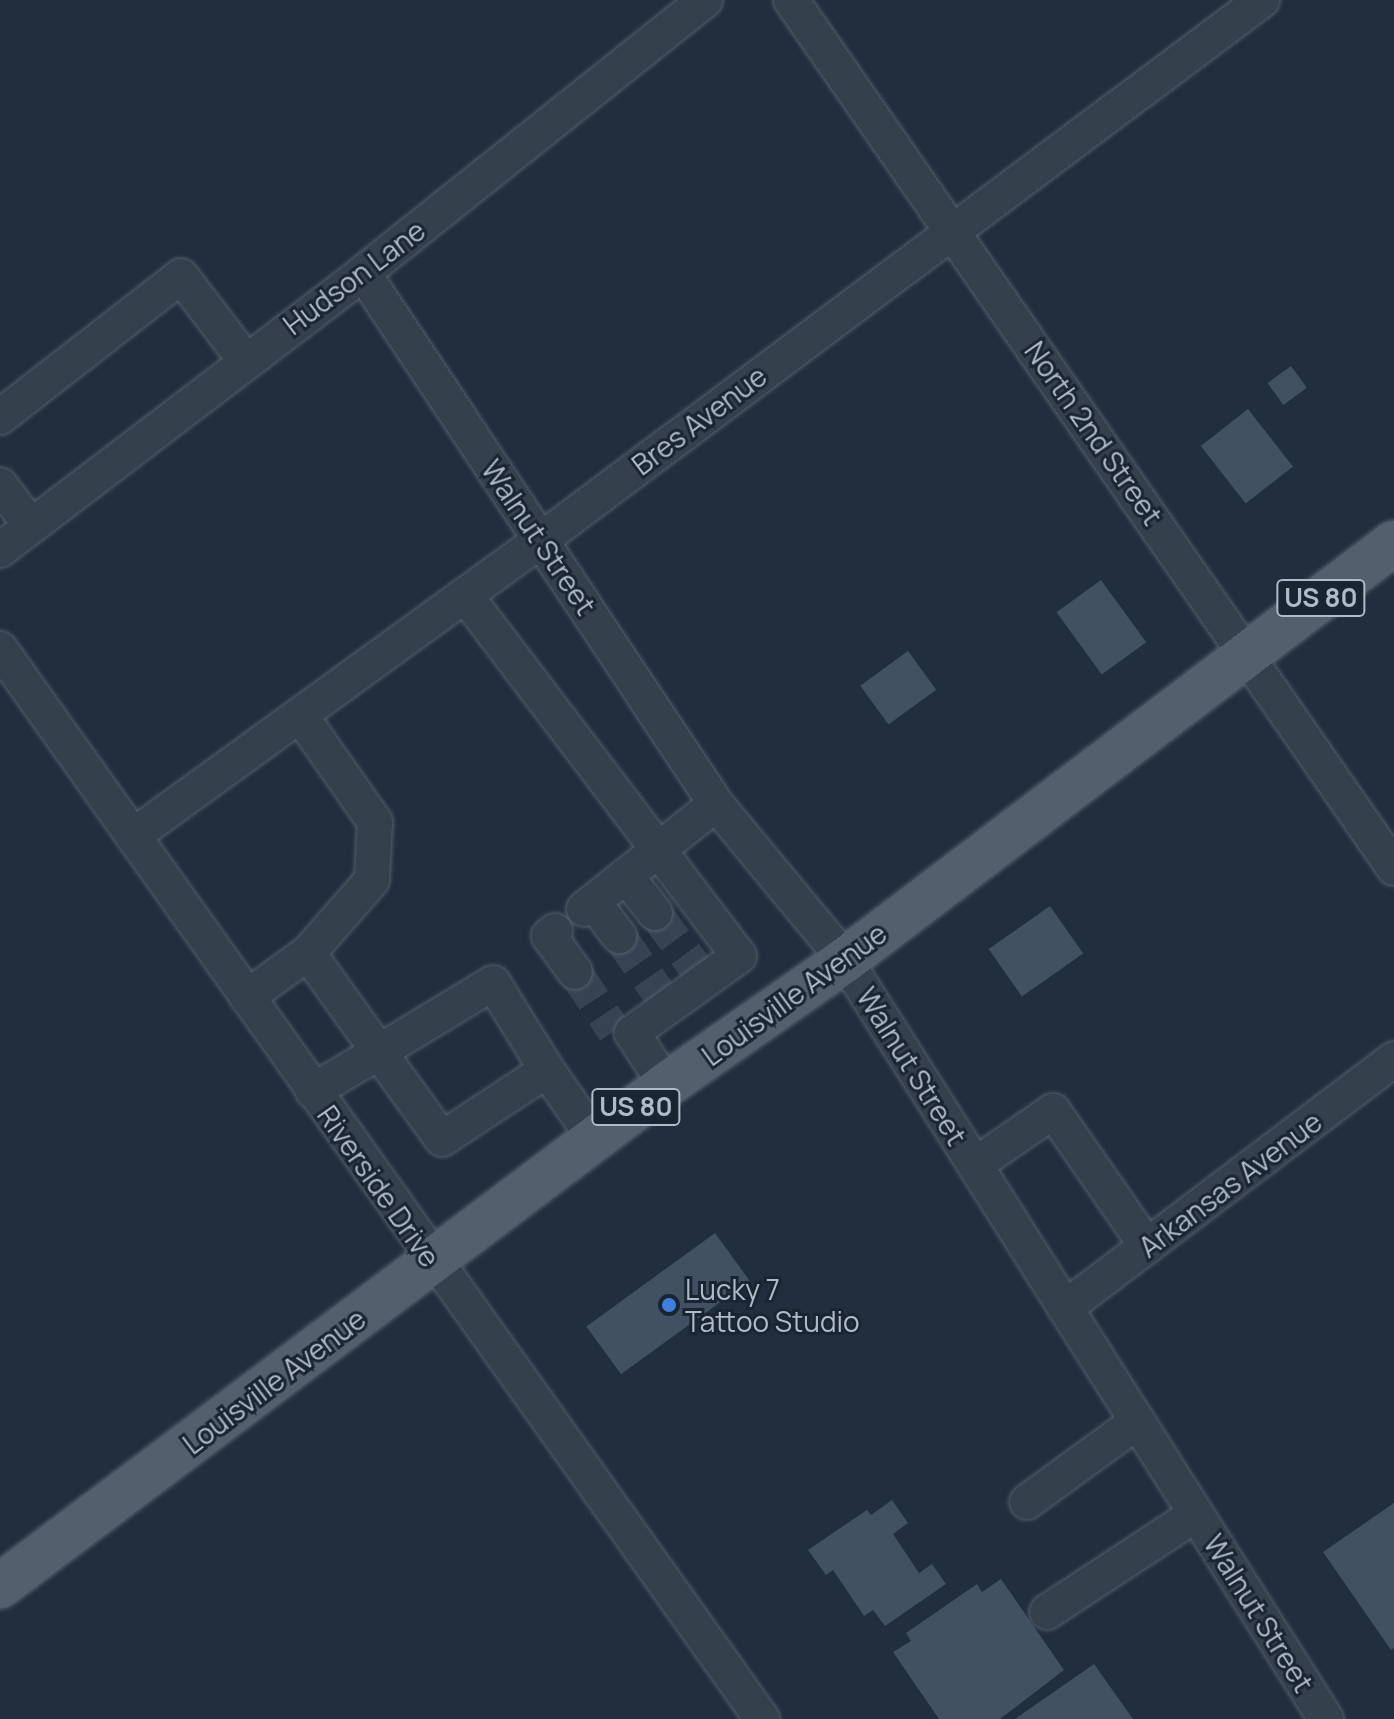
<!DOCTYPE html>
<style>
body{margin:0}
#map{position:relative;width:1394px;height:1719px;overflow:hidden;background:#212e3d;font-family:Manrope,sans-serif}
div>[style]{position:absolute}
.building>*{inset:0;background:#415162;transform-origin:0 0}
.minor-tunnel>*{height:34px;margin-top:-17px;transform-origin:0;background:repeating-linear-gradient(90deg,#364352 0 34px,transparent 0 51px)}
.roads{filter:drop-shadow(0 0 2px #535e6b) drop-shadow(0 0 2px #535e6b)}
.minor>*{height:34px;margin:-17px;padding:0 17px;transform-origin:17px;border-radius:17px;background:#35404d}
.major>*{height:44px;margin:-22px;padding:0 22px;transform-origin:22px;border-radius:22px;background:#525f6d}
.dots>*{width:22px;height:22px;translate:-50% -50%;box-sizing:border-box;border:4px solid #1a2532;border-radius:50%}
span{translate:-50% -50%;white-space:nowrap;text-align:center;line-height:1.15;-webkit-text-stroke:6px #1a2532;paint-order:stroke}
.shield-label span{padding:2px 6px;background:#1a2532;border:2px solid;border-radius:6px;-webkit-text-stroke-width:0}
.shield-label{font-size:26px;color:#b0bbc9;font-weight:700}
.street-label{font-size:28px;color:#b0bbc9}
.poi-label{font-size:28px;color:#b0bbc9}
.left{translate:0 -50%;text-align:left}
</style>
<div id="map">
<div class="building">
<div style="left:1291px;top:366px;width:27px;height:29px;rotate:54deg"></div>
<div style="left:1248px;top:409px;width:73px;height:60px;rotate:52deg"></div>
<div style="left:1101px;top:580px;width:77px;height:55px;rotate:54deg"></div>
<div style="left:908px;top:651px;width:48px;height:59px;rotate:54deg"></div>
<div style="left:1050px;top:906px;width:58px;height:75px;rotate:55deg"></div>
<div style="left:715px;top:1233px;width:59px;height:159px;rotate:54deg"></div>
<div style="clip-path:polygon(892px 1500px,908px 1523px,893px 1534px,919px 1573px,932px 1564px,946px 1584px,885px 1626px,873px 1610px,864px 1616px,833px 1570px,826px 1575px,808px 1550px,867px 1510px,871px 1515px)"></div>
<div style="clip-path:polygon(1394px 1503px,1394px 1648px,1391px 1650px,1323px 1552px)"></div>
<div style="clip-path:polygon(1001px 1579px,1064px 1670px,1000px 1719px,939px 1719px,893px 1652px,911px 1641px,906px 1633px,977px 1584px,982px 1592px)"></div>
<div style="clip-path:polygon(1094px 1664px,1133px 1719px,1015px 1719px)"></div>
</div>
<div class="minor-tunnel">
<div style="left:655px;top:913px;width:71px;rotate:53.6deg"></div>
<div style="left:619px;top:936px;width:72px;rotate:55.2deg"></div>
<div style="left:575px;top:972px;width:71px;rotate:56.5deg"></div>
</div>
<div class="roads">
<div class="minor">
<div style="left:791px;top:0;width:1057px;rotate:55.21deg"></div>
<div style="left:363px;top:273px;width:638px;rotate:56.38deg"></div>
<div style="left:716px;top:804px;width:202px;rotate:50.4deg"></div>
<div style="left:845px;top:960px;width:899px;rotate:57.64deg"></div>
<div style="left:0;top:417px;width:229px;rotate:-37.9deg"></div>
<div style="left:181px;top:276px;width:106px;rotate:52.7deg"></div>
<div style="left:0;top:485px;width:51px;rotate:52.9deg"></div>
<div style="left:0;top:550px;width:457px;rotate:-37.3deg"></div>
<div style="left:363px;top:273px;width:438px;rotate:-38.6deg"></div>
<div style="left:465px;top:595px;width:453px;rotate:52.8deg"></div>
<div style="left:739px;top:956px;width:132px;rotate:144.3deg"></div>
<div style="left:632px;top:1033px;width:62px;rotate:56.8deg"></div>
<div style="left:0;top:649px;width:1314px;rotate:54.54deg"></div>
<div style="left:300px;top:715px;width:131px;rotate:55deg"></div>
<div style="left:375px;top:822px;width:58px;rotate:93deg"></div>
<div style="left:372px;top:880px;width:97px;rotate:131.2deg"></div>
<div style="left:308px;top:953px;width:122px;rotate:54.4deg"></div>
<div style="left:379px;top:1052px;width:107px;rotate:54.1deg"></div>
<div style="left:442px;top:1139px;width:126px;rotate:-33.3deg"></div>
<div style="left:547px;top:1070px;width:102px;rotate:-121.8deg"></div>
<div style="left:493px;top:983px;width:133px;rotate:148.8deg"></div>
<div style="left:379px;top:1052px;width:77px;rotate:149.4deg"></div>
<div style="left:133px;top:836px;width:504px;rotate:-35.96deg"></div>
<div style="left:541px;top:540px;width:901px;rotate:-36.83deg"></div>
<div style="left:626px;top:876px;width:47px;rotate:51.9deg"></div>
<div style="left:593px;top:902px;width:43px;rotate:52.6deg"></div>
<div style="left:584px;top:909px;width:169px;rotate:-38.5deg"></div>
<div style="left:555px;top:931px;width:8px;rotate:140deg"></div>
<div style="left:549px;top:936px;width:44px;rotate:54.2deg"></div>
<div style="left:247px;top:997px;width:75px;rotate:-35.8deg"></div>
<div style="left:547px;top:1070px;width:84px;rotate:55.2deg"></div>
<div style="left:975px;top:1165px;width:95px;rotate:-34.7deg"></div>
<div style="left:1053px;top:1111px;width:165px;rotate:55.2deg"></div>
<div style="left:1065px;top:1308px;width:413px;rotate:-37.1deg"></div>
<div style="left:1027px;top:1502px;width:137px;rotate:-36.1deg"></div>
<div style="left:1047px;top:1612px;width:178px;rotate:-33.3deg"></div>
</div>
<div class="major">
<div style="left:0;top:1586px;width:833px;rotate:-36.95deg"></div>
<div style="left:666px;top:1085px;width:218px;rotate:-34.9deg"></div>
<div style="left:845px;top:960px;width:689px;rotate:-37.22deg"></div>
</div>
</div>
<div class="dots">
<div style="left:669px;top:1305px;background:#3f7fe0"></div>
</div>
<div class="shield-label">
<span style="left:1321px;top:598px">US 80</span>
<span style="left:636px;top:1107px">US 80</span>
</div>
<div class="street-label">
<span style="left:354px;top:277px;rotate:-37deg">Hudson Lane</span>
<span style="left:699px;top:420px;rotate:-37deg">Bres Avenue</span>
<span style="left:1094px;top:433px;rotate:55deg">North 2nd Street</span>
<span style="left:539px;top:537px;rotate:56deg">Walnut Street</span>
<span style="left:794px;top:994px;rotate:-36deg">Louisville Avenue</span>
<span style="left:912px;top:1066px;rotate:58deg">Walnut Street</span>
<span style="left:1230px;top:1184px;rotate:-37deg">Arkansas Avenue</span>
<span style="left:379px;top:1186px;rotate:55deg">Riverside Drive</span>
<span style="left:274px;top:1381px;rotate:-37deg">Louisville Avenue</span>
<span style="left:1259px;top:1613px;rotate:58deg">Walnut Street</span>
</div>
<div class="poi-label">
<span class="left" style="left:685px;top:1305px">Lucky 7<br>Tattoo Studio</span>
</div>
</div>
